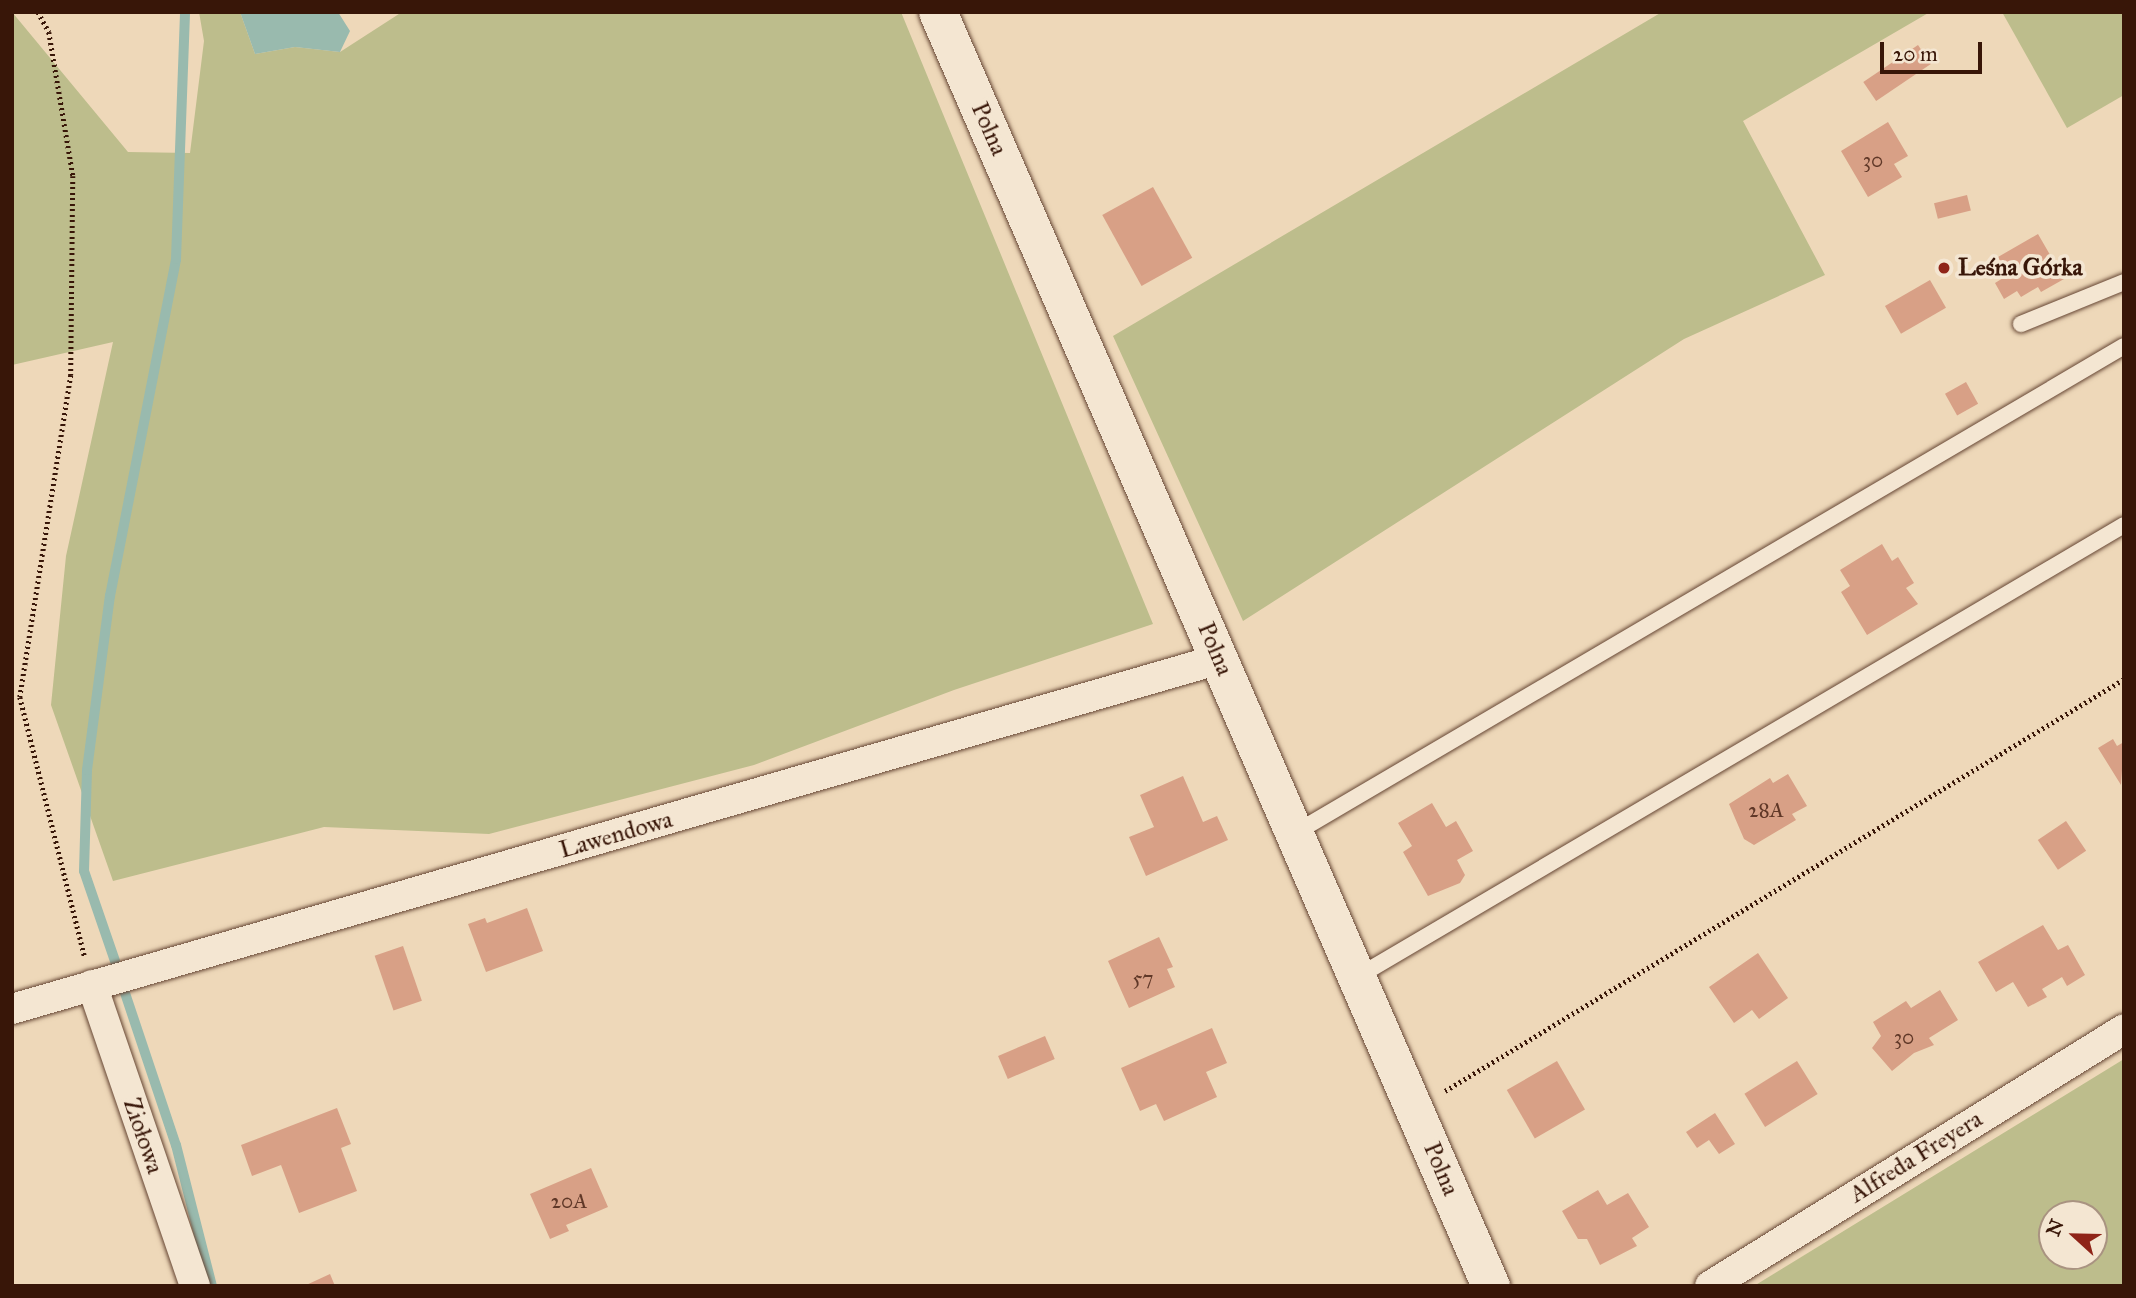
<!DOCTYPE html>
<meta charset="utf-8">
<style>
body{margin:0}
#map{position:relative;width:2136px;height:1298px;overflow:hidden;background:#eed8b9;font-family:"IM FELL Great Primer",serif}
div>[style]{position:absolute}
.green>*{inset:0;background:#bdbd8c}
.water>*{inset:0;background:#99baae}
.stream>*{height:10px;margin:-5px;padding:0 5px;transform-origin:5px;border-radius:5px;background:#99baae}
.building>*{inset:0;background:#d8a086;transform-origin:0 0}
.path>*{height:4.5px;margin-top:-2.25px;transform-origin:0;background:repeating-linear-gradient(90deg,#381608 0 2px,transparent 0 5.5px)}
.roads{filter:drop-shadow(0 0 2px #664634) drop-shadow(0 0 2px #664634)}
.lane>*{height:16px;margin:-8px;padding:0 8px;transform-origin:8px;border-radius:8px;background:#f4e6d2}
.street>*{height:30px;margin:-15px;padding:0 15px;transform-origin:15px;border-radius:15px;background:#f4e6d2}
.secondary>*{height:38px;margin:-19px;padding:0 19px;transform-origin:19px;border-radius:19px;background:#f4e6d2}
.dots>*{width:19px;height:19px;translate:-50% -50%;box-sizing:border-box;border:4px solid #f4e6d2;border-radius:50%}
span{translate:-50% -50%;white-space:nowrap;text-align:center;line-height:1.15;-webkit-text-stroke:7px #f4e6d2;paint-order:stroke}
.number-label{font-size:21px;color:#603828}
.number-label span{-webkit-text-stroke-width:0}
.street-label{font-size:24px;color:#381608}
.poi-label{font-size:24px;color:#381608;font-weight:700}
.left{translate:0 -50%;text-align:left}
.frame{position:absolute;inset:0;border:14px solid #381608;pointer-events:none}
.north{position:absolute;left:2038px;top:1200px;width:70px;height:70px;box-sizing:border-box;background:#f4e6d2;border:2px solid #a99381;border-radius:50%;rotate:292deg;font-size:19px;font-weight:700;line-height:28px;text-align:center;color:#381608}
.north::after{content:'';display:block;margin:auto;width:24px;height:32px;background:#8f2418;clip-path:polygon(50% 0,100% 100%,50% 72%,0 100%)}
.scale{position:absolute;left:1880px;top:42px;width:102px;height:32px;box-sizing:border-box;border:4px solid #381608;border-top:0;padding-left:9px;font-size:21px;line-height:24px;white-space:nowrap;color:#381608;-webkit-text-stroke:5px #f4e6d2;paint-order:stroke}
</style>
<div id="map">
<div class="green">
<div style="clip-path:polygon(12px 12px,128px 152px,190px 153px,204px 41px,199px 12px,240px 12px,255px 54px,295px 47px,340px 52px,402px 12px,901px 12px,1153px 624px,954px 690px,754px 765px,489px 834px,324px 827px,113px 881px,51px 705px,66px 556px,113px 342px,12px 365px)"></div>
<div style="clip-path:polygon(1662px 12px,1930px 12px,1743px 121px,1825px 275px,1684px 339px,1243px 621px,1113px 336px)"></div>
<div style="clip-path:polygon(2002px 12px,2124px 12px,2124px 95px,2067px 128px)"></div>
<div style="clip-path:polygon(evenodd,2124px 1059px,2124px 1286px,1754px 1286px,2124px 1059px,2094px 1214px,2094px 1256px,2052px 1256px,2052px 1214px,2094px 1214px)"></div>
</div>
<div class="water">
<div style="clip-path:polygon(240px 12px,338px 12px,350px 31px,340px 52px,295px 47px,255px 54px)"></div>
</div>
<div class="stream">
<div style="left:115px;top:961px;width:95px;rotate:-109deg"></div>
<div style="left:84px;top:871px;width:101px;rotate:-88.3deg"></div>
<div style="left:87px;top:770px;width:176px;rotate:-82.5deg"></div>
<div style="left:110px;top:596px;width:343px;rotate:-78.9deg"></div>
<div style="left:176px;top:259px;width:247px;rotate:-87.9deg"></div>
<div style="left:125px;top:993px;width:160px;rotate:71.5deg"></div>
<div style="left:176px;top:1145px;width:146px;rotate:75.7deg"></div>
</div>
<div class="building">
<div style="left:1918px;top:45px;width:23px;height:66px;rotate:56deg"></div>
<div style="clip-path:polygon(1888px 122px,1908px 156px,1894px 164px,1902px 177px,1868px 197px,1841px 151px)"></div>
<div style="left:1153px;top:187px;width:81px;height:58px;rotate:61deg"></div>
<div style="left:1967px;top:195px;width:16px;height:34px;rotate:76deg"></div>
<div style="clip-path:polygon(2038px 234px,2064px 279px,2041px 292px,2038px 287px,2021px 297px,2017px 291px,2004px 299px,1995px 283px,2008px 275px,1998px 257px)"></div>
<div style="left:1930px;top:280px;width:32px;height:52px;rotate:60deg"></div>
<div style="left:1966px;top:382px;width:25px;height:24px;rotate:61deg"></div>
<div style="clip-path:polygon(1882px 544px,1892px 561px,1898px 557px,1914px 583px,1906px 588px,1918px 604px,1867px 635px,1841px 592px,1850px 586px,1840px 570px)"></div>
<div style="clip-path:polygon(2113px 739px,2117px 746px,2124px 742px,2121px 785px,2098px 748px)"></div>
<div style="clip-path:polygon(1788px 774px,1807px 806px,1792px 814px,1796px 820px,1754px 845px,1744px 839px,1729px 804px,1770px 778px,1773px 783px)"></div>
<div style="clip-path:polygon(1183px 776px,1203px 822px,1217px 816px,1228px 840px,1146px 876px,1129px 837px,1154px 827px,1140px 795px)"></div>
<div style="clip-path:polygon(1432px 803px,1446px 827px,1456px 821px,1473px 851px,1457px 860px,1465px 875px,1460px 883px,1428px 896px,1403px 852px,1412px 846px,1398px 823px)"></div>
<div style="left:2066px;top:821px;width:36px;height:34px;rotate:56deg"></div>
<div style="clip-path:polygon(527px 908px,543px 951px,486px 972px,468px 924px,485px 918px,487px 923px)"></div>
<div style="clip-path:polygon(2043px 925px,2058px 950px,2068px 945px,2085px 975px,2067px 986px,2062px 977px,2042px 989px,2047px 997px,2028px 1007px,2013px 982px,1996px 992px,1978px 962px)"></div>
<div style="clip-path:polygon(1159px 937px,1173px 967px,1167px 969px,1175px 987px,1129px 1008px,1108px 961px)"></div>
<div style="left:403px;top:946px;width:58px;height:30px;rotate:71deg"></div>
<div style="clip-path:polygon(1758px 953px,1788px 998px,1759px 1019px,1752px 1010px,1734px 1023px,1709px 987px)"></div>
<div style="clip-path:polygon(1940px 990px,1958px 1020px,1929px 1038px,1934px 1045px,1914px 1053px,1892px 1071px,1872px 1048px,1881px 1036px,1873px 1022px,1906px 1001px,1911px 1008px)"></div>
<div style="clip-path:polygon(1212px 1028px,1227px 1063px,1206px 1072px,1217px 1097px,1164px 1121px,1156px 1104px,1140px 1111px,1121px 1068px)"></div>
<div style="left:1045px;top:1036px;width:25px;height:51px;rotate:67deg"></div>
<div style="left:1557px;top:1061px;width:56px;height:58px;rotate:60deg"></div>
<div style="left:1797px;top:1061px;width:39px;height:62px;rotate:58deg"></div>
<div style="clip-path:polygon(337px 1108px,351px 1144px,341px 1148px,357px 1191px,299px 1213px,281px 1165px,252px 1176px,241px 1145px)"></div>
<div style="clip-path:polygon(1715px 1113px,1735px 1144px,1719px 1154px,1709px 1140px,1697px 1148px,1686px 1132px)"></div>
<div style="clip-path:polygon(591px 1168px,608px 1207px,566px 1225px,569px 1231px,550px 1239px,530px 1194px)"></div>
<div style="clip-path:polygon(1598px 1190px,1607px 1205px,1628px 1193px,1649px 1227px,1632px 1238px,1637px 1246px,1600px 1265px,1587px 1239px,1578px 1239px,1562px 1211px)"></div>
<div style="clip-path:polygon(330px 1274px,335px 1286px,304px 1286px)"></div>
</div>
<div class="path">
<div style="left:38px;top:12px;width:23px;rotate:61deg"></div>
<div style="left:49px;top:32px;width:146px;rotate:80.5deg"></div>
<div style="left:73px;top:176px;width:199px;rotate:90.6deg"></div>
<div style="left:71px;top:375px;width:326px;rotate:99deg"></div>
<div style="left:20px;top:697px;width:268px;rotate:76deg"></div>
<div style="left:1445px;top:1091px;width:794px;rotate:-31.25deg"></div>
</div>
<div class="roads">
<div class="lane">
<div style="left:2021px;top:324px;width:111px;rotate:-22.2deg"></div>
<div style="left:1295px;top:833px;width:961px;rotate:-30.43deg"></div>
<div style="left:1357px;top:977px;width:890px;rotate:-30.51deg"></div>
</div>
<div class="street">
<div style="left:92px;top:985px;width:318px;rotate:71.1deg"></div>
<div style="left:12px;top:1009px;width:1258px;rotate:-16.16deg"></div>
<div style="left:1710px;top:1286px;width:487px;rotate:-31.8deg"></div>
</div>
<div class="secondary">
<div style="left:938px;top:12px;width:1389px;rotate:66.54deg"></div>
</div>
</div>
<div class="dots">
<div style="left:1944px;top:268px;background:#8f2418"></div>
</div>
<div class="number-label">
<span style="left:1873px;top:160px">30</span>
<span style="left:1766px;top:810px">28A</span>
<span style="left:1143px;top:978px">57</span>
<span style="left:1904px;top:1037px">30</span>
<span style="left:569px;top:1201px">20A</span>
</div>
<div class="street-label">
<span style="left:989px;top:129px;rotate:66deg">Polna</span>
<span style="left:1215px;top:649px;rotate:67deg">Polna</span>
<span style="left:616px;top:835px;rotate:-16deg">Lawendowa</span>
<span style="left:143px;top:1136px;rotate:71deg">Ziołowa</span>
<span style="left:1916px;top:1157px;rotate:-32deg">Alfreda Freyera</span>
<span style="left:1441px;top:1169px;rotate:67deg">Polna</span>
</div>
<div class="poi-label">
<span class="left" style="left:1958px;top:268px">Leśna Górka</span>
</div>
<div class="frame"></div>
<div class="north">N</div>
<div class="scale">20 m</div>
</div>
